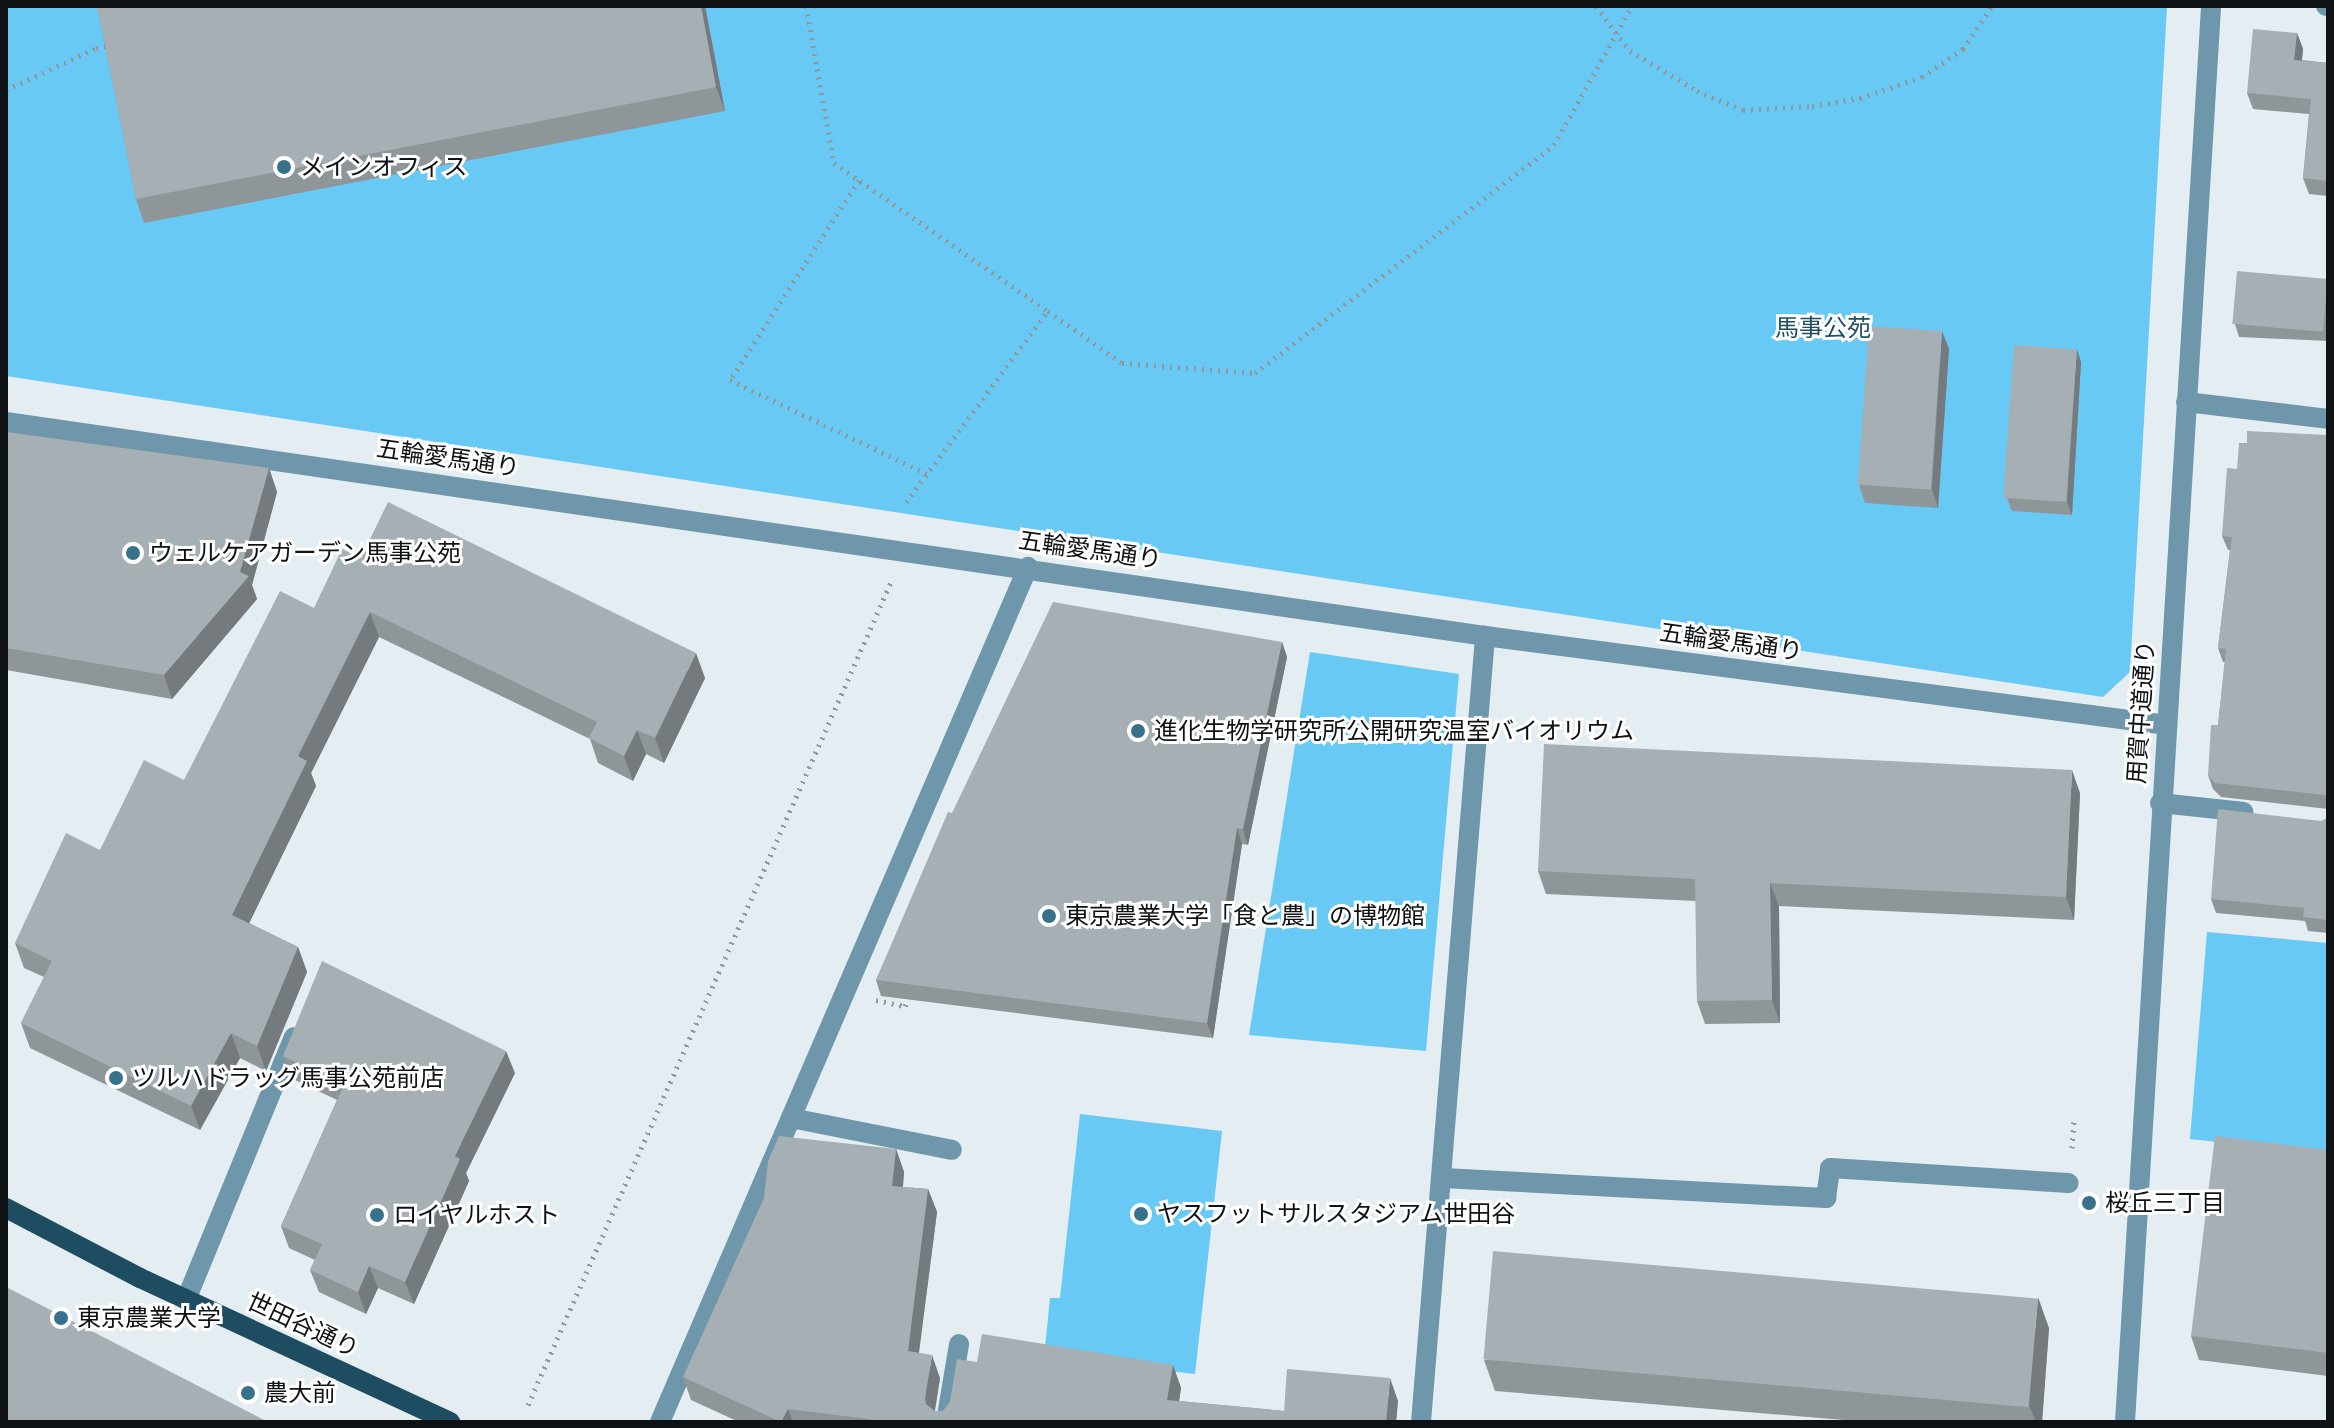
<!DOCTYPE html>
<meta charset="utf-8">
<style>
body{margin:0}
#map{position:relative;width:2334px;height:1428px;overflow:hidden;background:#e4edf2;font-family:Jost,"Noto Sans JP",sans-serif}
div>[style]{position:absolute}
.green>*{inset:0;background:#68c9f4}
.path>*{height:5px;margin-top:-2.5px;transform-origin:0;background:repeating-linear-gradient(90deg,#91989c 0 2px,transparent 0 8px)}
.service>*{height:20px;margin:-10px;padding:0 10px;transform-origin:10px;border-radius:10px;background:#6e97ab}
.minor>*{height:20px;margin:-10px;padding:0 10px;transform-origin:10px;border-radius:10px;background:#6e97ab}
.tertiary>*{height:20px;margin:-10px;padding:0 10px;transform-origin:10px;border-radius:10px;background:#6e97ab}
.primary>*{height:20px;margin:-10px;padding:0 10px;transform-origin:10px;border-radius:10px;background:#1e4d61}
.wall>*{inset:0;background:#8f969a}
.shaded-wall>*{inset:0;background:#747a7d}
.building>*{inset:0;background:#a6afb3;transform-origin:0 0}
.dots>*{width:22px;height:22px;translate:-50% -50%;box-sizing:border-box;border:4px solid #fff;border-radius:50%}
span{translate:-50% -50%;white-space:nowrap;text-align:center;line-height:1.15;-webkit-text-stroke:6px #fff;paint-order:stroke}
.poi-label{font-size:24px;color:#0f1214}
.left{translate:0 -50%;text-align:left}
.park-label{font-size:24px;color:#204e62}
.street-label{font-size:24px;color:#0f1214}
.frame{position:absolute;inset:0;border:8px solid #0f1214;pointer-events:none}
</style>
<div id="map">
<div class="green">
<div style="clip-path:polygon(6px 6px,2167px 6px,2130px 672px,2103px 697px,6px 376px)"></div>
<div style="clip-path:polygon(1310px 652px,1459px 674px,1426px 1051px,1249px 1035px)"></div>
<div style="clip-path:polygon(2207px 932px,2328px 943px,2328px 1154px,2190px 1139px)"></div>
<div style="clip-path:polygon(1080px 1114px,1222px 1131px,1195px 1374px,1044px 1357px,1050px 1298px,1060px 1298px)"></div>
</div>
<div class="path">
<div style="left:806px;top:6px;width:159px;rotate:79.9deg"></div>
<div style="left:834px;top:163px;width:260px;rotate:34.7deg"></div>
<div style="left:1596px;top:6px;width:56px;rotate:52.9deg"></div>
<div style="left:1630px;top:51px;width:78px;rotate:30.8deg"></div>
<div style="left:1697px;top:91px;width:50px;rotate:22.4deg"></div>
<div style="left:1743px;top:110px;width:69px;rotate:-3.3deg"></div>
<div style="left:1812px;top:106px;width:49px;rotate:-9.5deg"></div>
<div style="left:1860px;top:98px;width:65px;rotate:-18.7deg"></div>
<div style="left:1922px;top:77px;width:50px;rotate:-34.3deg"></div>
<div style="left:1963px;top:49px;width:52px;rotate:-56deg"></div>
<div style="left:6px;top:90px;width:99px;rotate:-25deg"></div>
<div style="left:96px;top:48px;width:15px;rotate:-11deg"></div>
<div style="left:859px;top:180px;width:238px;rotate:122.8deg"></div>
<div style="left:730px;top:380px;width:218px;rotate:25.5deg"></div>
<div style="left:906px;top:502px;width:238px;rotate:-53.4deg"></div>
<div style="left:1048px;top:311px;width:90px;rotate:35.1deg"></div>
<div style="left:1122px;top:363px;width:133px;rotate:4.3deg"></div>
<div style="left:1255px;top:373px;width:376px;rotate:-37.3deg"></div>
<div style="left:1554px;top:145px;width:159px;rotate:-60.7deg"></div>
<div style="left:876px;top:1000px;width:30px;rotate:12deg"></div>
<div style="left:905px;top:1006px;width:8px;rotate:-67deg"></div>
<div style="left:2072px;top:1148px;width:31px;rotate:-86deg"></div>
<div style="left:528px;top:1405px;width:899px;rotate:-66.2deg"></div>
</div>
<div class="service">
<div style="left:791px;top:1118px;width:164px;rotate:11.2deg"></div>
<div style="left:1443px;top:1178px;width:384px;rotate:3deg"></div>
<div style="left:1826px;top:1198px;width:30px;rotate:-82deg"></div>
<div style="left:1830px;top:1168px;width:239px;rotate:3.6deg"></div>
<div style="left:186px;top:1300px;width:284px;rotate:-67.7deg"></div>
<div style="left:660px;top:1422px;width:931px;rotate:-66.71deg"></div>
<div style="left:946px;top:1422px;width:79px;rotate:-80.5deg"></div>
</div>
<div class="minor">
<div style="left:2326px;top:6px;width:2px"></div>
<div style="left:2186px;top:402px;width:143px;rotate:6.8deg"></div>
<div style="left:6px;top:422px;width:1494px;rotate:8.23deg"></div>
<div style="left:1485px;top:636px;width:688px;rotate:7.43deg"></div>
<div style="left:2160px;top:803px;width:84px;rotate:6.1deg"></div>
<div style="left:1421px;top:1422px;width:789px;rotate:-85.34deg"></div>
</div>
<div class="tertiary">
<div style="left:2125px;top:1422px;width:1419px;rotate:-86.52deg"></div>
</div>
<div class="primary">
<div style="left:6px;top:1208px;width:151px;rotate:27.6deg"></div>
<div style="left:140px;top:1278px;width:342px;rotate:24.9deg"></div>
</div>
<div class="wall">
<div style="clip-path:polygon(97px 6px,705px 6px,725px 111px,144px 223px,136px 199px)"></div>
<div style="clip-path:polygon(2297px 33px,2303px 49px,2302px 60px,2328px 63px,2328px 196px,2309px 194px,2303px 178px,2309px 114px,2253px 109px,2247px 93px)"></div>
<div style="clip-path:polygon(2328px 279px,2328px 341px,2239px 337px,2235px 324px)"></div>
<div style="clip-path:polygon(1949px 349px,1938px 508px,1865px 503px,1859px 485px)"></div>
<div style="clip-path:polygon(2081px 362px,2072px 515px,2012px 511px,2007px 498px)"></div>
<div style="clip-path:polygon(6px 432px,269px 468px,277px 492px,252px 585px,257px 599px,172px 699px,6px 670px)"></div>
<div style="clip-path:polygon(2328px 435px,2328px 809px,2221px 797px,2213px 789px,2208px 775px,2218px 725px,2225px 662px,2223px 662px,2218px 648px,2230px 550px,2228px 550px,2222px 536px,2237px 469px,2247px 443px)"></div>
<div style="clip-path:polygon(361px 558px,705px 678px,664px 763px,646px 754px,633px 781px,598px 763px,590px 739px,379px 637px,311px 773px,316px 786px,249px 923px,298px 947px,307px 972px,266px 1071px,240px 1058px,200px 1130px,30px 1048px,21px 1023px,44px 977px,24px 968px,15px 943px,100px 850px,184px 780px,314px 608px)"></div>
<div style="clip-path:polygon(1282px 642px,1287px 657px,1248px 845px,1242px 844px,1213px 1038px,881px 996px,876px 980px,952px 813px)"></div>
<div style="clip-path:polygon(2080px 793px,2074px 920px,1779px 906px,1780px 1023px,1705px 1024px,1697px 1001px,1696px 901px,1546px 894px,1538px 871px)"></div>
<div style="clip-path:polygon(2328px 818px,2328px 933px,2308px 931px,2305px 921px,2216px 913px,2211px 899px,2321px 821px)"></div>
<div style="clip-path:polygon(283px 1056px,515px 1073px,466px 1173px,469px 1181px,414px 1304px,378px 1288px,366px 1314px,319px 1292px,310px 1270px,315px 1260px,289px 1248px,281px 1226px,337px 1100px,291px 1078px)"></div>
<div style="clip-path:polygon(896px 1149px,904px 1172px,903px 1187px,928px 1189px,937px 1212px,919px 1353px,940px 1378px,935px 1411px,943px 1411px,977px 1362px,1173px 1365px,1181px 1388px,1179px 1401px,1284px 1411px,1398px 1401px,1396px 1422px,739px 1422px,691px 1400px,683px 1377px)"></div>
<div style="clip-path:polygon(2328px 1150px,2328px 1376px,2199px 1360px,2191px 1336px)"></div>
<div style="clip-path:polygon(2049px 1328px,2042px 1422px,1868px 1422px,1495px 1391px,1484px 1360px)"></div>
</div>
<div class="shaded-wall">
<div style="clip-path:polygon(701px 6px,705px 6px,725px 111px,716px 87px)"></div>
<div style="clip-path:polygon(2297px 33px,2303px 49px,2300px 76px,2294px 60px)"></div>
<div style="clip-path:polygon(1942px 331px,1949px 349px,1938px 508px,1932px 489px)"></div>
<div style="clip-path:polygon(2077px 349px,2081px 362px,2072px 515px,2067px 502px)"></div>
<div style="clip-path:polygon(269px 468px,277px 492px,252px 585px,257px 599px,172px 699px,164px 675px,240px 572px)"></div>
<div style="clip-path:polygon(370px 612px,379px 637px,311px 773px,316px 786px,241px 940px,232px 915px,298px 756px)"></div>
<div style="clip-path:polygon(1282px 642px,1287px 657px,1248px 845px,1243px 829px)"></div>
<div style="clip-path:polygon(696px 653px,705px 678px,664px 763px,655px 738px)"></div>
<div style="clip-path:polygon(637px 730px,646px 754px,633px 781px,624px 756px)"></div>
<div style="clip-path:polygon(2072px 770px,2080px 793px,2074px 920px,2066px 897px)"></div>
<div style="clip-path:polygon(1237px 828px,1242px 844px,1213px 1038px,1207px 1023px)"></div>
<div style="clip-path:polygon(1770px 883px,1779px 906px,1780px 1023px,1772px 1000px)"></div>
<div style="clip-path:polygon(298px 947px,307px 972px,266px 1071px,257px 1046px)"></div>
<div style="clip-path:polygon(231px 1033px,240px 1058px,200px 1130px,191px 1106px)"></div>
<div style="clip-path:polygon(506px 1051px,515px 1073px,466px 1173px,469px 1181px,414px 1304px,405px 1282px,455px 1156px)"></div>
<div style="clip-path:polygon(896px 1149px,904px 1172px,901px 1209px,892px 1186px)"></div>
<div style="clip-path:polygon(928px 1189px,937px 1212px,916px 1374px,908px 1351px)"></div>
<div style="clip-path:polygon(369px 1266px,378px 1288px,366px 1314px,358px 1292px)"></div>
<div style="clip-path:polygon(2038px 1297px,2049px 1328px,2042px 1422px,2036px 1422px,2029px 1405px)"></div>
<div style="clip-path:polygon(932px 1355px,940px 1378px,933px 1421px,926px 1404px,925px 1398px)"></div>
<div style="clip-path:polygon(1173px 1365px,1181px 1388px,1176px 1422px,1167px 1400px)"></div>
<div style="clip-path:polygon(1390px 1378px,1398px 1401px,1396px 1422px,1386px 1422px)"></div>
<div style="clip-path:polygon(788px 1409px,793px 1422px,781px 1422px)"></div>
</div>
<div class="building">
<div style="clip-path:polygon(97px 6px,701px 6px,716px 87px,136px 199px)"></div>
<div style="clip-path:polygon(2253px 29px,2297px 33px,2294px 60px,2328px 63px,2328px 181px,2303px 178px,2311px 99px,2247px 93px)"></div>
<div style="left:2237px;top:271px;width:91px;height:53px;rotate:5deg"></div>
<div style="left:1869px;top:326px;width:73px;height:159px;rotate:4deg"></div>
<div style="left:2014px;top:345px;width:63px;height:153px;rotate:4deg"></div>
<div style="clip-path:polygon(2247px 431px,2328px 435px,2328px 797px,2325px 795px,2215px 783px,2208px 775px,2211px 725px,2218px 725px,2226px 649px,2218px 648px,2232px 537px,2222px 536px,2227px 468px,2237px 469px,2239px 443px,2247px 443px)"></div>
<div style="clip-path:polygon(6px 432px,269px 468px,240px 572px,249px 576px,164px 675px,6px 648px)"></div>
<div style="clip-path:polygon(388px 502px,696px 653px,655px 738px,637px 730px,624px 756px,589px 738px,597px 722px,370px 612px,298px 756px,307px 761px,232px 915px,298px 947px,257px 1046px,231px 1033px,191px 1106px,21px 1023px,52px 961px,15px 943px,66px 833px,100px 850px,144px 760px,184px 780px,280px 591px,314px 608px,342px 549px,361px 558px)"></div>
<div style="clip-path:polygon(1053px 602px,1282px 642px,1243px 829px,1237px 828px,1207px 1023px,876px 980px,948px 812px,952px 813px)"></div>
<div style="clip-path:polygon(1544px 744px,2072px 770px,2066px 897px,1770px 883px,1772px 1000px,1697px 1001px,1695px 879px,1538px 871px)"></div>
<div style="clip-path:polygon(2218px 809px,2321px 821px,2328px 818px,2328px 920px,2303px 917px,2304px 908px,2211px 899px)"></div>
<div style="clip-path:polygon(322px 961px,506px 1051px,455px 1156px,460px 1159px,405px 1282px,369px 1266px,358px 1292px,310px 1270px,322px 1244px,281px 1226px,344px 1085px,283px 1056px)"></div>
<div style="clip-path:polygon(779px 1136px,896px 1149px,892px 1186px,928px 1189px,908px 1351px,932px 1355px,925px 1398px,926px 1404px,935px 1411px,943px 1411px,950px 1402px,957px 1359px,977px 1362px,982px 1334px,1173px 1365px,1167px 1400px,1284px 1411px,1287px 1369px,1390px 1378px,1386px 1422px,892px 1422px,788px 1409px,781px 1422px,683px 1377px,764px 1198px,768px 1161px)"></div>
<div style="clip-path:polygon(2215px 1136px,2328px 1150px,2328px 1353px,2191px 1336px)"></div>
<div style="left:1493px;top:1251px;width:547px;height:109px;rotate:5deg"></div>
<div style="clip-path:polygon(6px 1287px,268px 1422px,6px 1422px)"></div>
</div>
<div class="dots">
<div style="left:284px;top:167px;background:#38718b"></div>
<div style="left:133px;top:553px;background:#38718b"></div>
<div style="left:1138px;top:731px;background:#38718b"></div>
<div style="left:1049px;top:916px;background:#38718b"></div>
<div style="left:116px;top:1078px;background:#38718b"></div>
<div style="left:2089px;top:1203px;background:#38718b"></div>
<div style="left:1141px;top:1214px;background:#38718b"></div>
<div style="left:377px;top:1215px;background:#38718b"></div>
<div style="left:61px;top:1318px;background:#38718b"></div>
<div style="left:248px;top:1393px;background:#38718b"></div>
</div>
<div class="poi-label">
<span class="left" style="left:300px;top:167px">メインオフィス</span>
<span class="left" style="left:149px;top:553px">ウェルケアガーデン馬事公苑</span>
<span class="left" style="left:1154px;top:731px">進化生物学研究所公開研究温室バイオリウム</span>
<span class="left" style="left:1065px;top:916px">東京農業大学「食と農」の博物館</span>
<span class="left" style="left:132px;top:1078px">ツルハドラッグ馬事公苑前店</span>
<span class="left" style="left:2105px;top:1203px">桜丘三丁目</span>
<span class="left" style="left:1157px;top:1214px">ヤスフットサルスタジアム世田谷</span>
<span class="left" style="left:393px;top:1215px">ロイヤルホスト</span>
<span class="left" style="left:77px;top:1318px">東京農業大学</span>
<span class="left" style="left:264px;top:1393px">農大前</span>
</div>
<div class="park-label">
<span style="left:1823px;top:328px">馬事公苑</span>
</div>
<div class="street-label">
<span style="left:448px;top:458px;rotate:8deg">五輪愛馬通り</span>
<span style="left:1090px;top:550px;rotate:8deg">五輪愛馬通り</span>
<span style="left:1731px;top:642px;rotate:8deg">五輪愛馬通り</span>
<span style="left:2141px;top:712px;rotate:-86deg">用賀中道通り</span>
<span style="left:303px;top:1325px;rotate:25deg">世田谷通り</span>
</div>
<div class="frame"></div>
</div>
